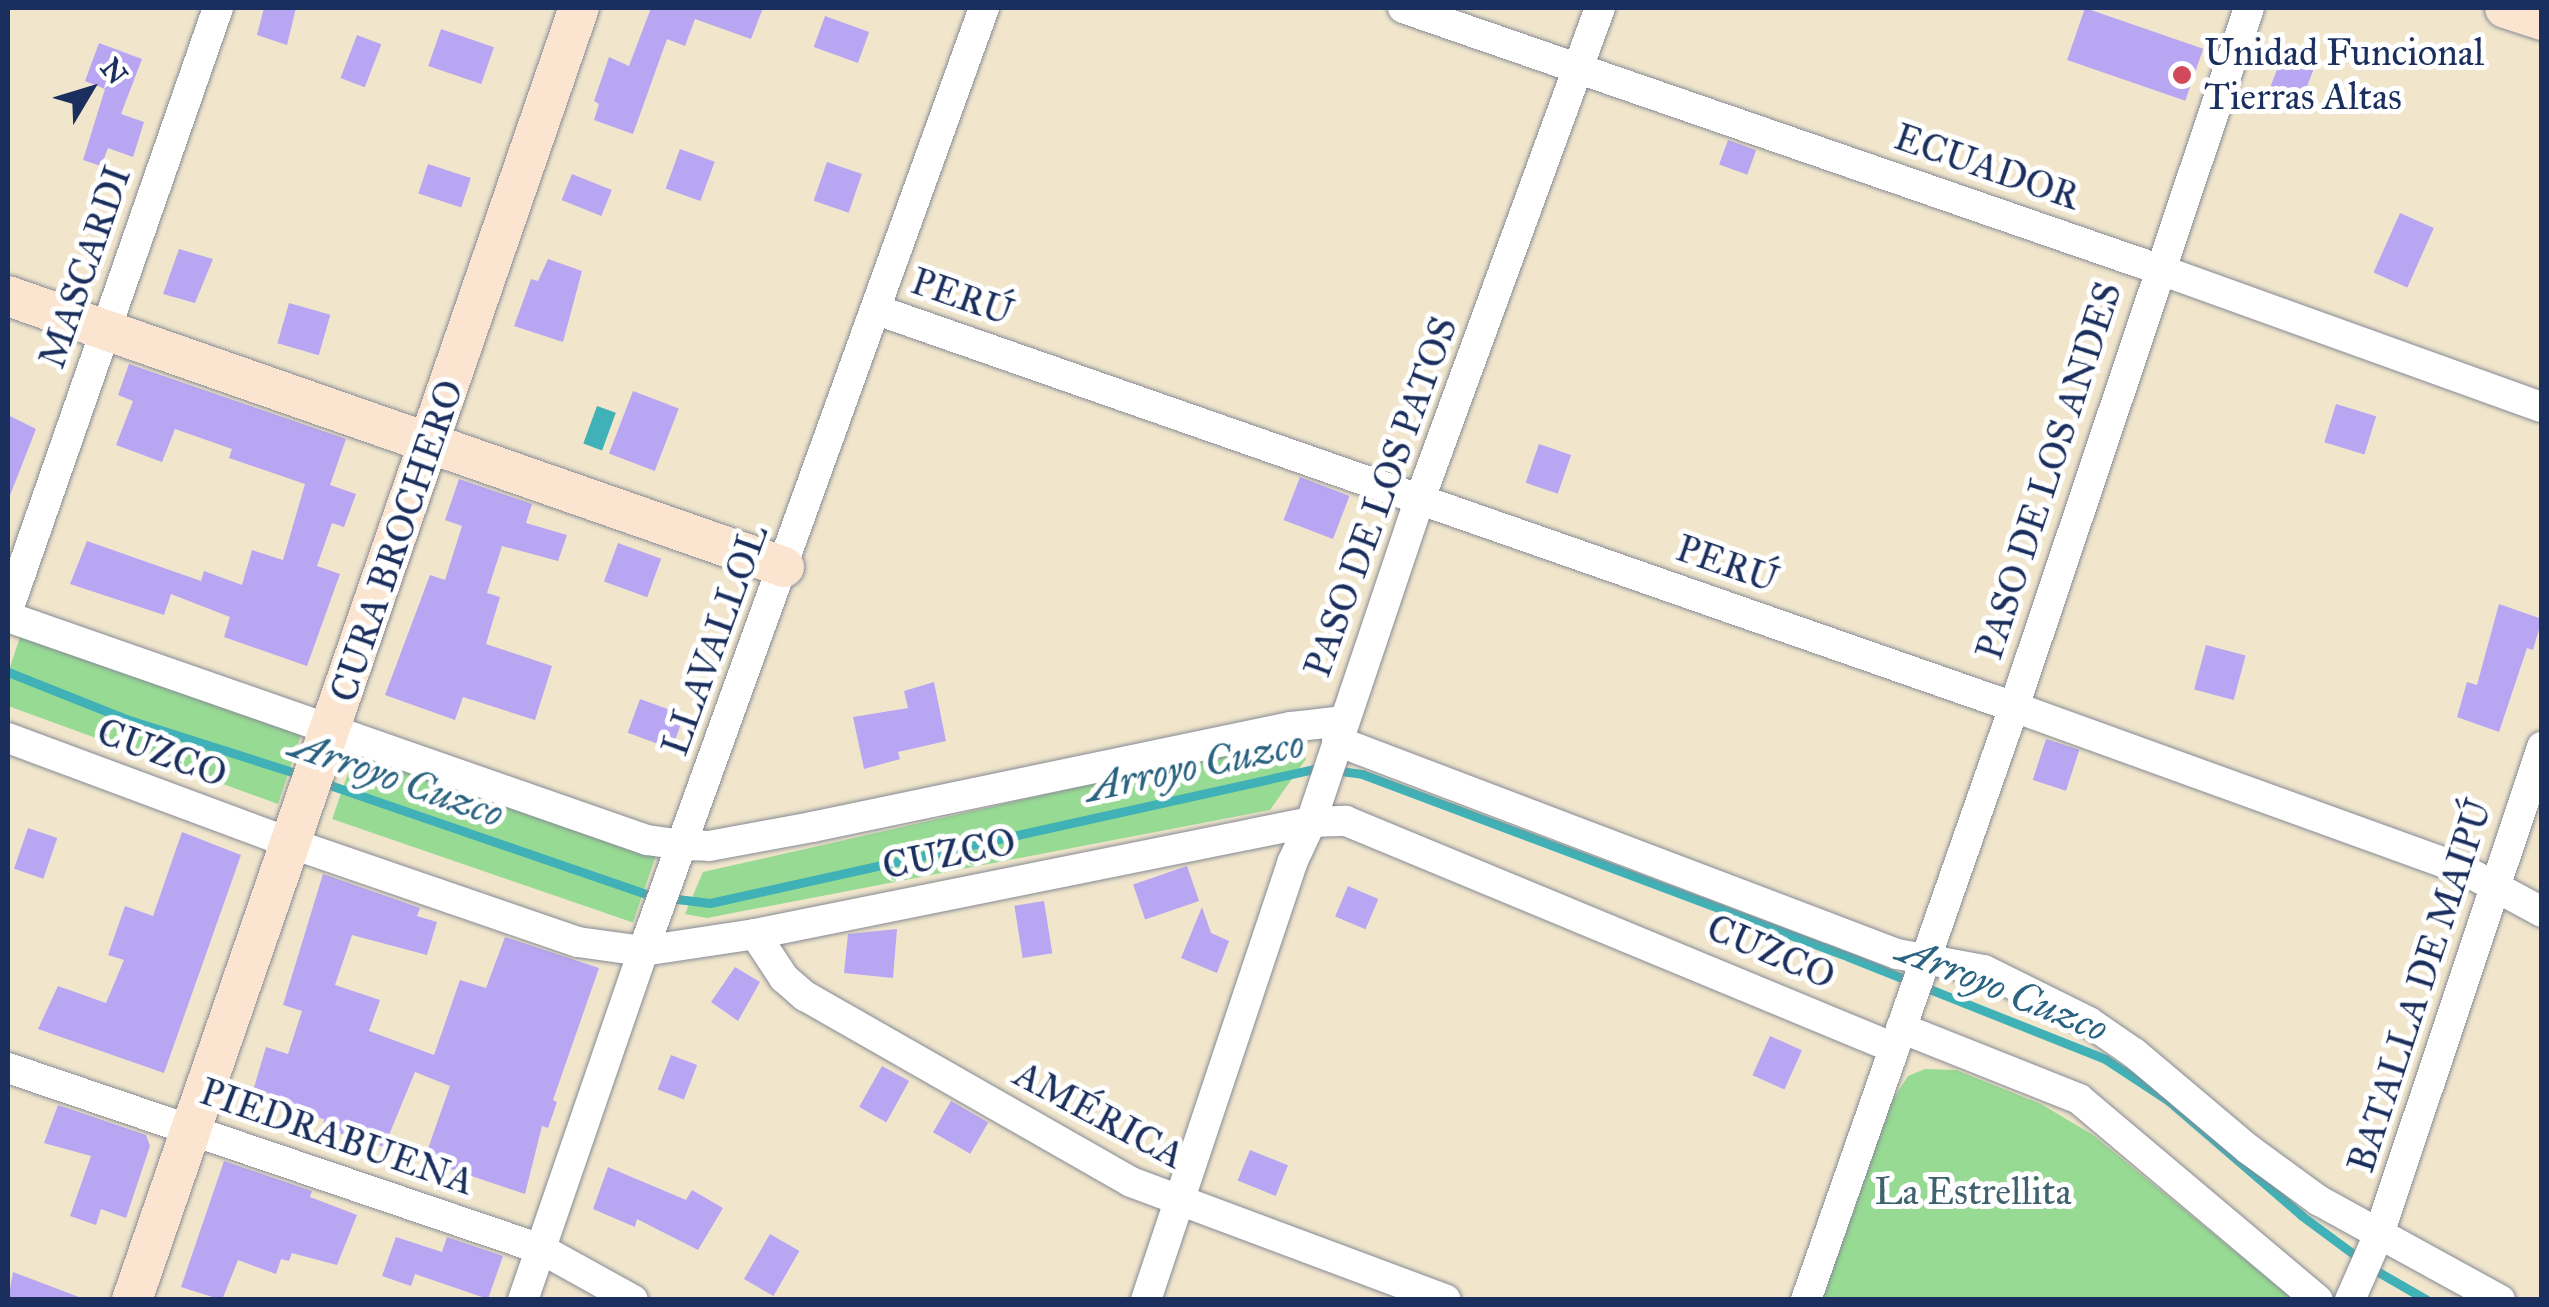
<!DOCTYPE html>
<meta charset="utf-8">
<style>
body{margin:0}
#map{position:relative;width:2549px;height:1307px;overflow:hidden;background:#f1e6cc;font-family:"IM FELL Great Primer",serif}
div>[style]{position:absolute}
.green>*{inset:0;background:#97da93;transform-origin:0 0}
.water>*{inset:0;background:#40b1b6;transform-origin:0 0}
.stream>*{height:9px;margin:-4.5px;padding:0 4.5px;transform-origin:4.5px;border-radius:4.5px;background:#40b1b6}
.building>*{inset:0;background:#b8a6f3;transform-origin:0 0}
.roads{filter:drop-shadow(0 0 2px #868a95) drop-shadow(0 0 2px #868a95)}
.street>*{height:30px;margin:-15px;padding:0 15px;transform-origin:15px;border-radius:15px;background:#fff}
.secondary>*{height:40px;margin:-20px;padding:0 20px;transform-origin:20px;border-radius:20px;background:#fce5d0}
.dots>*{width:28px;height:28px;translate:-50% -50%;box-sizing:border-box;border:5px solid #fff;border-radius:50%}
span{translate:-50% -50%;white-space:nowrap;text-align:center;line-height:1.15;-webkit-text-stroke:10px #fff;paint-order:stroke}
.poi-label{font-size:38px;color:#1b2f5e}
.left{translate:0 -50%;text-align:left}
.street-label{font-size:38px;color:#1b2f5e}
.park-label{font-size:38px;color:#40626e}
.water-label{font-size:40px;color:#2a6381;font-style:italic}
.frame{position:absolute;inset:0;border:10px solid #1b2f5e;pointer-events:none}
.north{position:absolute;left:40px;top:40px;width:100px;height:100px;-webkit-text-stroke:8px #fff;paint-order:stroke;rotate:52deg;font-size:28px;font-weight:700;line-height:40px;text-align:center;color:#1b2f5e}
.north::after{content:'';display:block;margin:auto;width:35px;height:45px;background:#1b2f5e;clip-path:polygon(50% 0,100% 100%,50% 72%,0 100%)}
</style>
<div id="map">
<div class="green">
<div style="clip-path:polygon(21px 634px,302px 732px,278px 804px,8px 706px,8px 673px)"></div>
<div style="clip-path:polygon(1290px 739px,1306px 759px,1270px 810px,707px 918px,685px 914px,703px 872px)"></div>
<div style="left:356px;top:750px;width:318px;height:73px;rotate:19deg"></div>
<div style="clip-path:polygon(1925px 1069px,1956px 1070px,2041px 1104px,2093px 1135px,2293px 1299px,1819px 1300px,1890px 1104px,1908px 1076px)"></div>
</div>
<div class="water">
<div style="left:597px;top:406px;width:20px;height:40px;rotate:20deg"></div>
</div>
<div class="stream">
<div style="left:8px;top:672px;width:127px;rotate:21.7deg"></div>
<div style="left:126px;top:719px;width:185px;rotate:17.7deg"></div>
<div style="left:321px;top:782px;width:350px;rotate:19deg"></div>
<div style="left:652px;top:896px;width:58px;rotate:6.9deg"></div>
<div style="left:710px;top:903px;width:624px;rotate:-12.5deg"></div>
<div style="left:1319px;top:768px;width:43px;rotate:7.9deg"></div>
<div style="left:1362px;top:774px;width:520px;rotate:20.59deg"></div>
<div style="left:1849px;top:957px;width:276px;rotate:21.7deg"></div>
<div style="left:2105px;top:1059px;width:77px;rotate:33.3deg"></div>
<div style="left:2169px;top:1101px;width:176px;rotate:40.8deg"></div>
<div style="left:2302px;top:1216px;width:91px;rotate:36.5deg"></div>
<div style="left:2375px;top:1270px;width:60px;rotate:30deg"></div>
</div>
<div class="building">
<div style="clip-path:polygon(264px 8px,296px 8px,287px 45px,257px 35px)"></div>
<div style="clip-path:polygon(651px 8px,763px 8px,751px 39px,695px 19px,685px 46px,667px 39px,633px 134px,594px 120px,599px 104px,594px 101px,609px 57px,629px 66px)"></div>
<div style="left:2085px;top:8px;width:125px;height:55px;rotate:19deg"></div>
<div style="left:825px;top:16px;width:47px;height:33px;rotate:20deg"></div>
<div style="left:441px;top:29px;width:56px;height:39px;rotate:19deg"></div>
<div style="left:357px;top:35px;width:26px;height:46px;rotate:21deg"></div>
<div style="clip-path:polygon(99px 43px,142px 59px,121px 114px,144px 122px,133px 157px,108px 148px,101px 166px,83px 160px,105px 89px,85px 81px)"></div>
<div style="left:2283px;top:54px;width:34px;height:34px;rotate:21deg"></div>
<div style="left:1728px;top:140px;width:30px;height:26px;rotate:20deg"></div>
<div style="left:680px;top:149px;width:37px;height:42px;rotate:20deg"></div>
<div style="left:827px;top:162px;width:37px;height:41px;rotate:19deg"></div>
<div style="left:428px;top:164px;width:45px;height:31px;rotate:18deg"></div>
<div style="left:572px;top:174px;width:43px;height:28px;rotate:22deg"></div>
<div style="left:2400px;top:213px;width:37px;height:65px;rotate:24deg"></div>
<div style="clip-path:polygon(179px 249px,213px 259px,195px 303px,163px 294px)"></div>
<div style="clip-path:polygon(548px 259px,582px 271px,563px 342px,514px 326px,531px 279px,538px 281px)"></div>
<div style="left:289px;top:303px;width:43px;height:42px;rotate:16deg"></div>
<div style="clip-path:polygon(129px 364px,346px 439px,330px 485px,356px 494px,344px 527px,332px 523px,317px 566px,340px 574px,307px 666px,224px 637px,230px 617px,171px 594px,164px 615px,70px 584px,87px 541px,201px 581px,204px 571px,242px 585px,252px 550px,283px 560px,305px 484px,229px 458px,232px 449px,175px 429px,162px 462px,116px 445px,133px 401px,118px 395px)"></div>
<div style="left:633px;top:391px;width:49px;height:67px;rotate:21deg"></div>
<div style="left:2336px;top:404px;width:42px;height:40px;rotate:17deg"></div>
<div style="clip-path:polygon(8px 415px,36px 429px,9px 498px,8px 498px)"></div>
<div style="left:1539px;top:444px;width:34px;height:41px;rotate:19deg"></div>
<div style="left:1300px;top:477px;width:53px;height:46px;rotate:21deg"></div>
<div style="clip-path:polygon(459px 479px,532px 504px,526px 523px,567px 535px,558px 561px,502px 546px,487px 593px,500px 597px,486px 644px,552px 666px,535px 720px,463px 697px,455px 720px,385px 695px,430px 575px,445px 580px,462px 526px,445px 520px)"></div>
<div style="left:618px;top:543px;width:46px;height:41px;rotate:20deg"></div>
<div style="clip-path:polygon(2499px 604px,2542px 619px,2533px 650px,2527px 648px,2499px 732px,2457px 717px,2467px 682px,2477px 685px)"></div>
<div style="left:2206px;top:645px;width:41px;height:46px;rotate:15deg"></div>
<div style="clip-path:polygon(934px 682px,946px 741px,898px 752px,900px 759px,864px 769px,853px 717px,908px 708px,904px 691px)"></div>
<div style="left:640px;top:699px;width:47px;height:36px;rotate:20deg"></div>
<div style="left:2046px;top:739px;width:35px;height:43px;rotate:18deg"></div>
<div style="left:28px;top:828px;width:31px;height:43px;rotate:19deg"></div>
<div style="clip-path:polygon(182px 832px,241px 855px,164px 1073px,38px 1029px,58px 986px,106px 1003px,124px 960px,108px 955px,125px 906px,153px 916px)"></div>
<div style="left:1187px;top:866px;width:37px;height:57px;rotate:71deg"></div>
<div style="clip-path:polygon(323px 874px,420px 908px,417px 916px,437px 922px,427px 955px,352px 935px,335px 985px,380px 1000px,369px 1031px,434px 1055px,460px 980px,486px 988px,505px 937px,599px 968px,553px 1100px,557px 1102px,548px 1128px,542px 1126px,525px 1194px,424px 1160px,450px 1086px,415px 1072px,384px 1147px,323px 1128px,324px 1119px,250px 1101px,266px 1047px,288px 1054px,302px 1011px,283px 1005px)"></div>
<div style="left:1348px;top:886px;width:33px;height:33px;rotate:23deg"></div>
<div style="left:1044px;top:901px;width:53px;height:30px;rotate:81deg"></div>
<div style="clip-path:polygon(1202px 907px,1211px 933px,1229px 941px,1217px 973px,1181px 958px)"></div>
<div style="clip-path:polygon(897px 929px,893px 978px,844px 973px,848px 934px)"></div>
<div style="clip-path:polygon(735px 967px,760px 982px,738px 1021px,711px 1002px)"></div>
<div style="left:1770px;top:1036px;width:35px;height:43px;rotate:24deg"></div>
<div style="left:671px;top:1055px;width:28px;height:37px;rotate:21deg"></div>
<div style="left:882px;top:1066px;width:31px;height:47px;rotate:29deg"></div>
<div style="left:951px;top:1101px;width:43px;height:36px;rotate:30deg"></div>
<div style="clip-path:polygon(58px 1105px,146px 1135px,150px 1146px,126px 1218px,101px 1209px,96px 1225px,70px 1216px,91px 1156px,44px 1143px)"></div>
<div style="left:1250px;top:1150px;width:41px;height:33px;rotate:22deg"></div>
<div style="clip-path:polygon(224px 1161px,312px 1191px,310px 1197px,357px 1215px,337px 1265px,292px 1253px,289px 1261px,281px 1259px,276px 1274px,238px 1260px,222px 1300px,181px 1287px)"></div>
<div style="clip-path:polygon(608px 1167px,686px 1200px,692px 1190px,723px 1208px,698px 1250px,637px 1219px,635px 1227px,593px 1209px)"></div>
<div style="left:770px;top:1234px;width:34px;height:52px;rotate:30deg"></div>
<div style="clip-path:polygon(396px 1237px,442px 1252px,447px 1237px,503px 1256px,488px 1299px,415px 1274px,411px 1286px,382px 1276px)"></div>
<div style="clip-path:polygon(13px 1272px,79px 1297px,79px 1300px,8px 1300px)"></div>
</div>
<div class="roads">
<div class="street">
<div style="left:1403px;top:8px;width:799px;rotate:19.07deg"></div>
<div style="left:2158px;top:269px;width:408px;rotate:19.8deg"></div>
<div style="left:877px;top:310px;width:1204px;rotate:19.25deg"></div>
<div style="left:2014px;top:707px;width:479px;rotate:19.9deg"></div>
<div style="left:2464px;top:870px;width:89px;rotate:28.3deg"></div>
<div style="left:8px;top:610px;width:638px;rotate:-70.77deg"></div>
<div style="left:8px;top:617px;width:677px;rotate:19.24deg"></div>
<div style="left:647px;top:840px;width:37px;rotate:8deg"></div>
<div style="left:684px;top:845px;width:25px;rotate:2deg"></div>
<div style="left:709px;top:846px;width:105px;rotate:-10.5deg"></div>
<div style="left:812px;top:827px;width:489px;rotate:-11.8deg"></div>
<div style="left:1291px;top:727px;width:53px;rotate:-6.5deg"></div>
<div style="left:8px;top:738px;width:304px;rotate:20.4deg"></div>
<div style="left:293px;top:844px;width:301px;rotate:19deg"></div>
<div style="left:578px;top:942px;width:66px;rotate:7.9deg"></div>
<div style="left:643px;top:951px;width:113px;rotate:-8.6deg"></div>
<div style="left:755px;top:934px;width:567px;rotate:-11.39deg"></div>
<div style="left:1311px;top:822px;width:35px;rotate:-2deg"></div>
<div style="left:1346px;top:821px;width:593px;rotate:22.5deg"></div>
<div style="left:1337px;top:741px;width:599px;rotate:20.82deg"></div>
<div style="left:1897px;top:954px;width:88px;rotate:10.4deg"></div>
<div style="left:1984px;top:970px;width:117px;rotate:26.3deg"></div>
<div style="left:2089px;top:1022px;width:55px;rotate:34.6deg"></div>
<div style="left:2134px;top:1053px;width:149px;rotate:40.1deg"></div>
<div style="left:2248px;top:1149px;width:87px;rotate:36.1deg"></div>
<div style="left:2318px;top:1200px;width:208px;rotate:28.8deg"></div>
<div style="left:755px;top:934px;width:53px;rotate:56.6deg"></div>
<div style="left:784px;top:978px;width:28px;rotate:41deg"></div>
<div style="left:805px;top:996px;width:375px;rotate:29.7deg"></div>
<div style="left:1131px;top:1182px;width:336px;rotate:20.5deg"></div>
<div style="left:1901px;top:1028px;width:192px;rotate:21.7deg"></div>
<div style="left:2079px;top:1099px;width:312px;rotate:40.1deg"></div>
<div style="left:8px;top:1068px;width:563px;rotate:18.76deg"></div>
<div style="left:541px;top:1249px;width:105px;rotate:29deg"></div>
<div style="left:523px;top:1300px;width:369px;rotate:-71deg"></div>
<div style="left:643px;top:951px;width:1003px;rotate:-70.12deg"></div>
<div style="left:1146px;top:1300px;width:461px;rotate:-71.5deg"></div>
<div style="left:1292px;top:863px;width:45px;rotate:-65.1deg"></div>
<div style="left:1311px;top:822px;width:341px;rotate:-71.4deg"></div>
<div style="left:1420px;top:499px;width:523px;rotate:-69.87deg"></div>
<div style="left:1806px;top:1300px;width:628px;rotate:-70.67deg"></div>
<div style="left:2014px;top:707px;width:737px;rotate:-71.42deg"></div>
<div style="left:2350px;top:1300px;width:72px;rotate:-66.3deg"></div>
<div style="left:2379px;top:1234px;width:514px;rotate:-71.49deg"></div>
</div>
<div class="secondary">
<div style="left:2505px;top:8px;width:39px;rotate:18deg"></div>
<div style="left:8px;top:296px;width:822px;rotate:19.25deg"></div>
<div style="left:132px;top:1300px;width:1367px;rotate:-70.92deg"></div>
</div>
</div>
<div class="dots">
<div style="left:2182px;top:75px;background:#d1495b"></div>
</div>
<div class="poi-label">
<span class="left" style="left:2204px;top:75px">Unidad Funcional<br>Tierras Altas</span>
</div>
<div class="street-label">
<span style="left:1987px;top:167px;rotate:19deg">ECUADOR</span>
<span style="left:85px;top:267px;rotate:-71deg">MASCARDI</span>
<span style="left:962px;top:297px;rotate:19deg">PERÚ</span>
<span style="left:2049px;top:471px;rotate:-72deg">PASO DE LOS ANDES</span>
<span style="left:1381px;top:497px;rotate:-70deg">PASO DE LOS PATOS</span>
<span style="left:397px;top:541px;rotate:-71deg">CURA BROCHERO</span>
<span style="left:1727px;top:564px;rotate:19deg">PERÚ</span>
<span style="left:715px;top:640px;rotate:-70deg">LLAVALLOL</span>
<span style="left:162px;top:753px;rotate:20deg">CUZCO</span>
<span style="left:949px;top:854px;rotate:-11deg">CUZCO</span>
<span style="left:1771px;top:952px;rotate:23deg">CUZCO</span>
<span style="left:2420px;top:986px;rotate:-72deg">BATALLA DE MAIPÚ</span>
<span style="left:1099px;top:1115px;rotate:28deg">AMÉRICA</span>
<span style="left:337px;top:1137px;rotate:19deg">PIEDRABUENA</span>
</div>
<div class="park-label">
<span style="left:1973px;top:1192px">La Estrellita</span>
</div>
<div class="water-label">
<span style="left:1195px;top:766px;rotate:-12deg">Arroyo Cuzco</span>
<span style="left:397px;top:779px;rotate:19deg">Arroyo Cuzco</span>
<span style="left:2003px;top:989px;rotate:22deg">Arroyo Cuzco</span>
</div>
<div class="frame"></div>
<div class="north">N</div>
</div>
